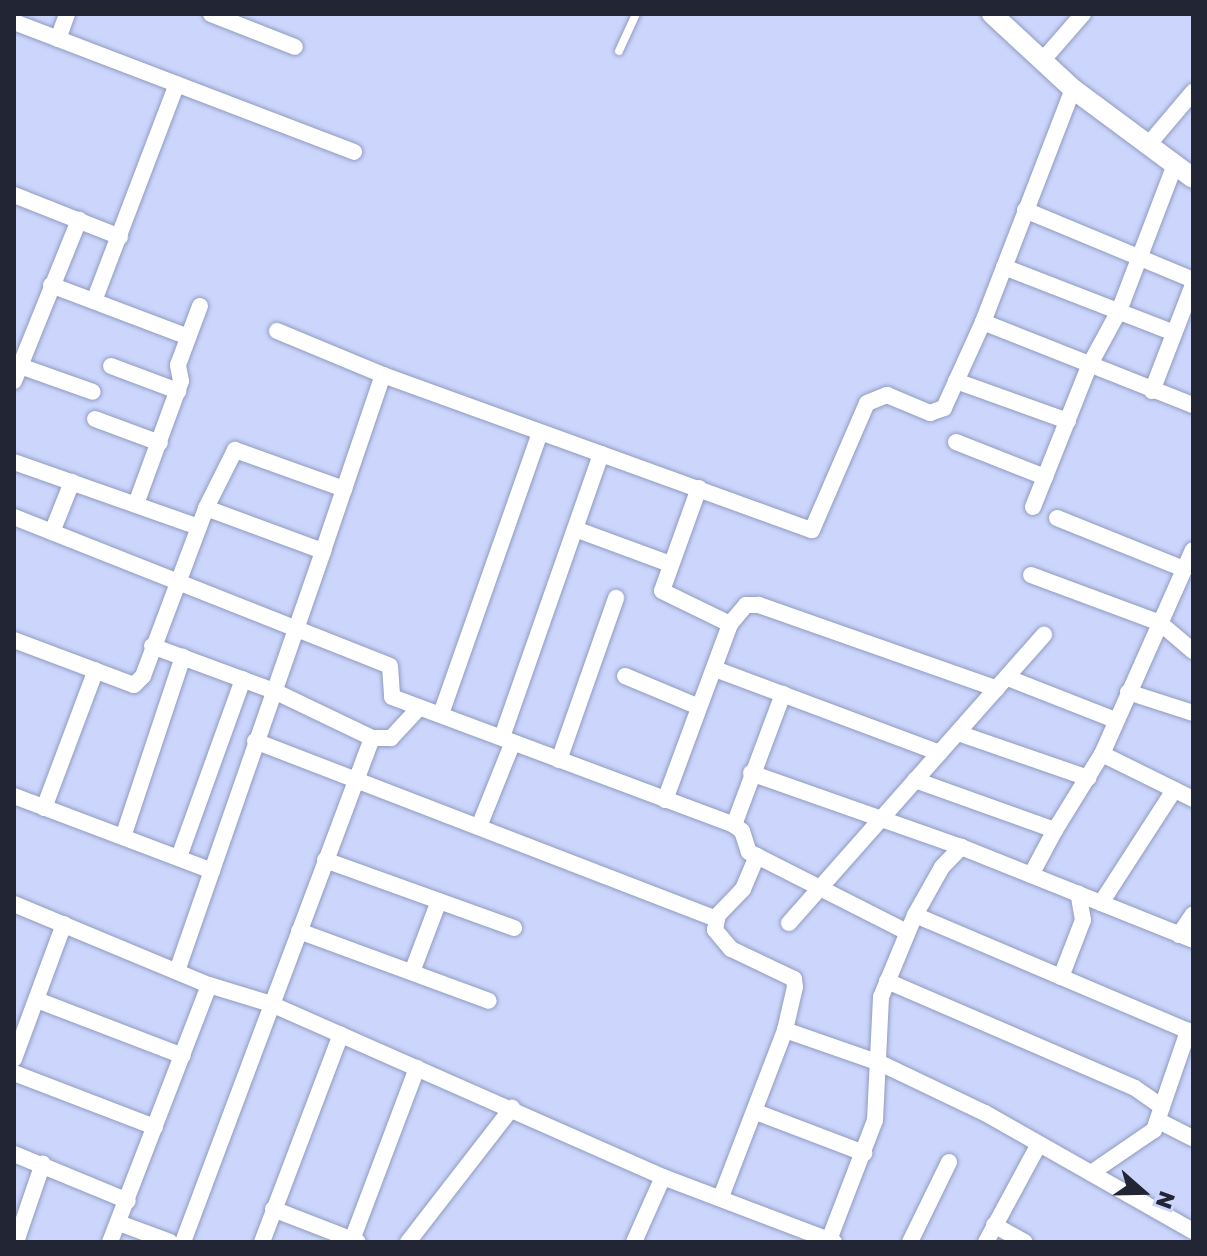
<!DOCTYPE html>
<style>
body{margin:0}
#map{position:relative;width:1207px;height:1256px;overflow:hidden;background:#ccd6fd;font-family:"Golos Text",sans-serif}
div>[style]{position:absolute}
.roads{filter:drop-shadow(0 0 2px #919bbf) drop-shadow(0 0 2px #919bbf)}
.service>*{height:8px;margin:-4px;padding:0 4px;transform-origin:4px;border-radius:4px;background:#fff}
.minor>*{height:16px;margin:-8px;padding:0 8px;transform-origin:8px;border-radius:8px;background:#fff}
.tertiary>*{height:20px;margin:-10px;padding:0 10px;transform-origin:10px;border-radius:10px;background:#fff}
span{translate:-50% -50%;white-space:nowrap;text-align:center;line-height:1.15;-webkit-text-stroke:6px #ccd6fd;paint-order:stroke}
.frame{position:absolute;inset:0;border:16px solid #222634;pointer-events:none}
.north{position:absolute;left:1103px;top:1152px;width:80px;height:80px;-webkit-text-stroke:6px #ccd6fd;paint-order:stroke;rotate:110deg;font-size:22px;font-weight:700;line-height:32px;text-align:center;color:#222634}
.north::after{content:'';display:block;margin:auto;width:28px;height:36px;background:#222634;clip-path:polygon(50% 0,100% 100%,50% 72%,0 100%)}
</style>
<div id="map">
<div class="roads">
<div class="service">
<div style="left:619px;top:51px;width:41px;rotate:-65.3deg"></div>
</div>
<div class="minor">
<div style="left:211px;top:14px;width:90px;rotate:21.4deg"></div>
<div style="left:14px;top:22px;width:364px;rotate:20.9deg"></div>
<div style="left:58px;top:39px;width:27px;rotate:-70deg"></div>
<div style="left:1042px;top:61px;width:62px;rotate:-48.9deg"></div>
<div style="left:1148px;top:145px;width:70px;rotate:-49.7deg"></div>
<div style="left:14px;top:195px;width:114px;rotate:21.6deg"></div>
<div style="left:1025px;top:210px;width:182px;rotate:22.6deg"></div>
<div style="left:1004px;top:267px;width:182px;rotate:21.2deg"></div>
<div style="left:51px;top:285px;width:144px;rotate:20.7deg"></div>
<div style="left:94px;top:301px;width:232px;rotate:-69.1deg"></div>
<div style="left:983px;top:322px;width:226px;rotate:21.6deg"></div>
<div style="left:277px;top:331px;width:115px;rotate:22.5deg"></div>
<div style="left:20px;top:366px;width:77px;rotate:19.6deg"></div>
<div style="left:111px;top:366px;width:72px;rotate:20.5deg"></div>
<div style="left:14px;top:381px;width:174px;rotate:-68deg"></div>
<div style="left:956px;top:381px;width:119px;rotate:19.7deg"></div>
<div style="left:1152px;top:391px;width:114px;rotate:-68.9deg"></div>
<div style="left:95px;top:419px;width:69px;rotate:20.3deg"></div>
<div style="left:956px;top:442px;width:96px;rotate:21.5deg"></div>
<div style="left:14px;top:462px;width:196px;rotate:19.4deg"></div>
<div style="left:699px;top:488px;width:109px;rotate:109.8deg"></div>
<div style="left:662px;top:591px;width:76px;rotate:25.9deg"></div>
<div style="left:136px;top:504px;width:131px;rotate:-69.9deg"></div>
<div style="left:181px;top:381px;width:16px;rotate:-101deg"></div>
<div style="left:178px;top:365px;width:63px;rotate:-69.6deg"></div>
<div style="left:1033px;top:507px;width:152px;rotate:-68.3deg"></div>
<div style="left:1089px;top:366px;width:63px;rotate:-61.4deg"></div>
<div style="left:1119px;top:311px;width:157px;rotate:-69.1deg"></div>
<div style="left:206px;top:508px;width:65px;rotate:-63.4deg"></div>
<div style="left:235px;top:450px;width:116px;rotate:19.7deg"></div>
<div style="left:14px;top:517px;width:404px;rotate:21.6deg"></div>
<div style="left:390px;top:666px;width:31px;rotate:86deg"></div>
<div style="left:392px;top:697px;width:365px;rotate:20.5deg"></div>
<div style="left:734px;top:825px;width:10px;rotate:37deg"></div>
<div style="left:742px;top:831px;width:22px;rotate:72deg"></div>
<div style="left:749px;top:852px;width:177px;rotate:26.9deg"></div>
<div style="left:1057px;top:518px;width:137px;rotate:21.9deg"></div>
<div style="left:575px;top:529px;width:101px;rotate:20.2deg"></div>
<div style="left:52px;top:532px;width:54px;rotate:-68.2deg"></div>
<div style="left:1031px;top:575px;width:138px;rotate:20.4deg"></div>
<div style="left:1160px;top:623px;width:43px;rotate:40.3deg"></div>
<div style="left:14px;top:640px;width:128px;rotate:20.6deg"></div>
<div style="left:134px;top:685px;width:13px;rotate:-45deg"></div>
<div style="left:143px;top:676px;width:179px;rotate:-69.4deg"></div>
<div style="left:206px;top:508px;width:125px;rotate:20.2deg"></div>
<div style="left:323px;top:551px;width:186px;rotate:-71.2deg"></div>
<div style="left:383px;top:375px;width:456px;rotate:19.9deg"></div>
<div style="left:812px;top:530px;width:138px;rotate:-66.6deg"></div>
<div style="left:867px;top:403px;width:22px;rotate:-22deg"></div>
<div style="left:887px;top:395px;width:47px;rotate:22.7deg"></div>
<div style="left:930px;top:413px;width:15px;rotate:-20deg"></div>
<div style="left:944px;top:408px;width:94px;rotate:-65.6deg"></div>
<div style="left:983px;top:322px;width:250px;rotate:-68.9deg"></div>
<div style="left:152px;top:646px;width:130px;rotate:20.2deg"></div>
<div style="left:274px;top:691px;width:109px;rotate:25.6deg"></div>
<div style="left:715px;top:669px;width:240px;rotate:20.5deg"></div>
<div style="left:625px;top:676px;width:80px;rotate:22.7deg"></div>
<div style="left:1008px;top:678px;width:115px;rotate:21.4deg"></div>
<div style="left:1128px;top:692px;width:68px;rotate:17.9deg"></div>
<div style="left:441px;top:714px;width:298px;rotate:-70.6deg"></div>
<div style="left:958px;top:733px;width:138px;rotate:19.1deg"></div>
<div style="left:502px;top:737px;width:300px;rotate:-70.7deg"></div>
<div style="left:255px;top:741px;width:494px;rotate:21.1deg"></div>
<div style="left:1102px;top:754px;width:102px;rotate:26.3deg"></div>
<div style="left:559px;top:760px;width:172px;rotate:-70.6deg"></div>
<div style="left:751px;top:773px;width:223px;rotate:19.4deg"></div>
<div style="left:961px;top:847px;width:250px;rotate:21.8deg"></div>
<div style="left:915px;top:780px;width:149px;rotate:19.7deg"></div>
<div style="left:1055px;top:830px;width:89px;rotate:-58.3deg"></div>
<div style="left:1102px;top:754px;width:223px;rotate:-66deg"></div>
<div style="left:14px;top:796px;width:212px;rotate:20.7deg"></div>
<div style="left:665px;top:800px;width:188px;rotate:-69.7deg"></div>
<div style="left:730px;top:624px;width:25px;rotate:-50deg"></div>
<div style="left:746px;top:605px;width:13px"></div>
<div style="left:759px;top:605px;width:252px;rotate:19.4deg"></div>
<div style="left:44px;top:808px;width:147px;rotate:-69.4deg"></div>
<div style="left:480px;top:824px;width:88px;rotate:-68.1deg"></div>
<div style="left:734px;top:825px;width:140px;rotate:-69.5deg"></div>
<div style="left:124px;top:834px;width:187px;rotate:-71.6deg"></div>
<div style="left:179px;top:857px;width:189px;rotate:-70.2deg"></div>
<div style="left:325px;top:860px;width:201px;rotate:19.8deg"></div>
<div style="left:1031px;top:875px;width:51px;rotate:-61.9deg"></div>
<div style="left:1101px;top:903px;width:135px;rotate:-57.1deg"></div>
<div style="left:14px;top:904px;width:211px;rotate:22.6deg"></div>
<div style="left:209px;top:985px;width:65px;rotate:17deg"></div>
<div style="left:271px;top:1004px;width:428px;rotate:23.8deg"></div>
<div style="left:663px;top:1177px;width:183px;rotate:20.8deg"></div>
<div style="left:915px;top:915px;width:302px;rotate:23deg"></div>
<div style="left:789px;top:923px;width:385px;rotate:-48.5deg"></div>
<div style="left:299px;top:931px;width:202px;rotate:20.2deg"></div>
<div style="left:1179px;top:935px;width:25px;rotate:-56deg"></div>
<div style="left:177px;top:971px;width:445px;rotate:-70.8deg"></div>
<div style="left:412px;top:972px;width:76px;rotate:-69.2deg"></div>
<div style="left:1061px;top:977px;width:61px;rotate:-68.9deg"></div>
<div style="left:1083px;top:920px;width:27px;rotate:-100deg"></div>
<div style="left:887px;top:981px;width:270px;rotate:23.3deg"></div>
<div style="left:1135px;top:1088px;width:33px;rotate:35deg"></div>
<div style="left:37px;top:1000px;width:156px;rotate:21deg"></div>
<div style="left:785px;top:1030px;width:101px;rotate:19.2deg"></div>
<div style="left:880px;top:1063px;width:116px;rotate:25.5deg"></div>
<div style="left:985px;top:1113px;width:239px;rotate:29.6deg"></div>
<div style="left:14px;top:1059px;width:144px;rotate:-69.7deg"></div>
<div style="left:14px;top:1073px;width:151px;rotate:21deg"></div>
<div style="left:756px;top:1112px;width:116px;rotate:20.8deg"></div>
<div style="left:1159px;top:1121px;width:38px;rotate:27deg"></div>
<div style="left:14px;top:1154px;width:123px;rotate:22.4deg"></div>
<div style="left:1091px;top:1173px;width:76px;rotate:-34.3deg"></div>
<div style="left:1154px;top:1130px;width:105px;rotate:-71deg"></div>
<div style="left:721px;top:1197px;width:179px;rotate:-69deg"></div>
<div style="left:785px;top:1030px;width:44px;rotate:-76.9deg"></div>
<div style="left:795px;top:987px;width:8px;rotate:-97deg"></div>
<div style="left:794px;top:979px;width:70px;rotate:-154.5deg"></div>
<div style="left:731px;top:949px;width:25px;rotate:-130deg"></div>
<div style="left:715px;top:930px;width:15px;rotate:-79deg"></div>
<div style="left:718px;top:915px;width:36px;rotate:-46deg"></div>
<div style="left:743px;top:889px;width:36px;rotate:-67deg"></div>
<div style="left:273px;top:1209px;width:91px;rotate:21.2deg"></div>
<div style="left:119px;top:1223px;width:54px;rotate:20.4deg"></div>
<div style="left:994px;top:1225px;width:35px;rotate:29deg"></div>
<div style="left:352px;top:1240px;width:184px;rotate:-69.3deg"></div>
<div style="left:829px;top:1240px;width:129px;rotate:-69deg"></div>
<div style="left:875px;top:1120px;width:123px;rotate:-87.2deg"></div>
<div style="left:881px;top:997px;width:89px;rotate:-67.5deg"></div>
<div style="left:915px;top:915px;width:55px;rotate:-60.6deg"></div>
<div style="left:942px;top:867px;width:28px;rotate:-46deg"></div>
<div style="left:16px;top:1242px;width:83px;rotate:-71.1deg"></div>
<div style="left:110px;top:1242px;width:275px;rotate:-68.9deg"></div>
<div style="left:183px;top:1242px;width:538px;rotate:-69.44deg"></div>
<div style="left:372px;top:738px;width:19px"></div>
<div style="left:391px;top:738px;width:38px;rotate:-47deg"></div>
<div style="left:262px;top:1242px;width:222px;rotate:-69.2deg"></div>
<div style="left:408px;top:1242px;width:170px;rotate:-52.2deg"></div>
<div style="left:634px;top:1242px;width:71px;rotate:-66deg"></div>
<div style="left:910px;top:1242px;width:89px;rotate:-64deg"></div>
<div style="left:986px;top:1242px;width:111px;rotate:-61.6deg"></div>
</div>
<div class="tertiary">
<div style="left:992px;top:14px;width:110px;rotate:42.8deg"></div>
<div style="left:1073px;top:89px;width:149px;rotate:36.6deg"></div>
</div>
</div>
<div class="frame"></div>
<div class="north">N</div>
</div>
